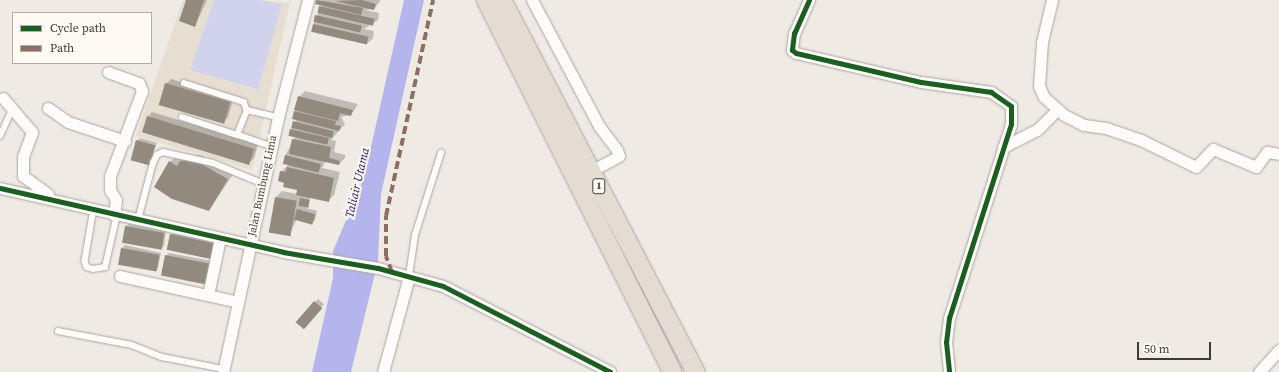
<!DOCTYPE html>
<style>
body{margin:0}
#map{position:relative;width:1279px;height:372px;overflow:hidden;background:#efeae4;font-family:"Source Serif 4",serif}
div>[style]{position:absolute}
.built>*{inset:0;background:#e7ded2}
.green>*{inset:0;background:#d1d2ec}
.water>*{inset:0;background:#b3b5ec}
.shadow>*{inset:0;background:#0003}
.building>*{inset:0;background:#928a7f;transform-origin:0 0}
.roads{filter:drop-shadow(0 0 1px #a9a5a0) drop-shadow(0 0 1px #a9a5a0)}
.service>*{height:5.5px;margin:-2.75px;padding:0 2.75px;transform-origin:2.75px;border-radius:2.75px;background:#fdfcfb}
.minor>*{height:11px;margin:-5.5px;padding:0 5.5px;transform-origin:5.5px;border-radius:5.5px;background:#fdfcfb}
.trunk>*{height:18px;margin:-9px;padding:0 9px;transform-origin:9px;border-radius:9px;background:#e2dcd2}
.quiet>*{height:4px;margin-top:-2px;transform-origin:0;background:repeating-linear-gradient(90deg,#8d6e63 0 8px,transparent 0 12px)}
.cycleway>*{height:5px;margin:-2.5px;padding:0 2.5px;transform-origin:2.5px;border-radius:2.5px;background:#1b5e20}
span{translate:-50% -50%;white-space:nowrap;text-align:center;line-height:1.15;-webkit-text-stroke:4px #fef9f2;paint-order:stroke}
.shield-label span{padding:1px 3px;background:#fef9f2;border:1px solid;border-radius:3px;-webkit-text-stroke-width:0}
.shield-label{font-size:10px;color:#3e3b36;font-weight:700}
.street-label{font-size:11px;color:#3e3b36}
.water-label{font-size:12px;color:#251572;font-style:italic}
.legend{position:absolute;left:12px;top:12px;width:140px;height:52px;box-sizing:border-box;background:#fef9f2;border:1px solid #b1ada7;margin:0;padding:5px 7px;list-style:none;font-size:12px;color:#3e3b36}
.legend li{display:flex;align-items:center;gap:8px;height:20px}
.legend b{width:20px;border:1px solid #b1ada7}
.scale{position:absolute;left:1137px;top:342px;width:74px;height:18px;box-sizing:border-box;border:2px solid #3e3b36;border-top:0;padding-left:5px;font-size:12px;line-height:14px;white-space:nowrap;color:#3e3b36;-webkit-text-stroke:3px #fef9f2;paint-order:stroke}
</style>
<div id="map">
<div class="built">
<div style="clip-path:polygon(evenodd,183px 0,186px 0,179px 21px,195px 27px,204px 0,214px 0,190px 70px,282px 6px,261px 0,290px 3px,252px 170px,136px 136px,183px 0,165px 83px,230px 101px,224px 123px,159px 105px,165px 83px,183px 0,147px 116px,254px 148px,250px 164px,142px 132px,147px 116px)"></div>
</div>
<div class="green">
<div style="clip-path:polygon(214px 0,261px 0,282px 5px,258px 89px,190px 70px)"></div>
</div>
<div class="water">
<div style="clip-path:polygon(404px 0,424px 0,381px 194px,378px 261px,351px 372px,312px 372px,333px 278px,333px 251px,364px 178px)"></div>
</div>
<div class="shadow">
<div style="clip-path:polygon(187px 0,207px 0,195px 26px)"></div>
<div style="clip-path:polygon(317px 0,381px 0,374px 9px,365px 10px,379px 13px,378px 20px,364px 29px,374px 31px,373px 38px,367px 44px,313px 25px,322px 4px)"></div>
<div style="clip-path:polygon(171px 79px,234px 97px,228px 117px,224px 122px,166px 84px)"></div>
<div style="clip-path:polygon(305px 91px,358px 104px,351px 115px,341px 117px,345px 124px,331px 140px,336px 141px,334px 152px,345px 155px,345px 158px,339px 164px,326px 161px,322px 168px,340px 172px,334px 195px,328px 201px,311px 197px,306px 208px,317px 211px,315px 220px,312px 223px,297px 219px,289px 235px,269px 231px,276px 197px,282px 191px,297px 194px,299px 189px,285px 182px,281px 172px,289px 164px,285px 156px,295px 137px,291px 129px,297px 119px,293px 118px,299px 97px)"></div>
<div style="clip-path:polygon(152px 112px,258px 144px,254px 158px,249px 163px,148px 117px)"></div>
<div style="clip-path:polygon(140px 138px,157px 143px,148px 164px,137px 141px)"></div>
<div style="clip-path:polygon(188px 155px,201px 155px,234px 173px,209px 210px,170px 162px,176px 156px,183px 160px)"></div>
<div style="clip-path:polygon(129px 224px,166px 230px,164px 246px,161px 249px,126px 226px)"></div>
<div style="clip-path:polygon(173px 232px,216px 240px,211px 258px,171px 235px)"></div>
<div style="clip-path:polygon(125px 245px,161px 253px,158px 268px,155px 271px,122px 248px)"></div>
<div style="clip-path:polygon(169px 253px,212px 261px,208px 281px,166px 256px)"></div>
<div style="clip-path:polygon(318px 299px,324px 304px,303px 328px,296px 322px)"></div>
</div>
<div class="building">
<div style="clip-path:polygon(186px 0,204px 0,195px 27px,179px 21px)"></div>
<div style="clip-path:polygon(316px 0,363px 8px,361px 15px,315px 4px)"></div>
<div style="clip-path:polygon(362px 0,376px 4px,374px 10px,335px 1px)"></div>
<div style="left:319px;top:6px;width:57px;height:7px;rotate:13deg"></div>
<div style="left:315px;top:15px;width:48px;height:7px;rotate:13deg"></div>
<div style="left:313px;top:24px;width:57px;height:8px;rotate:13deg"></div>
<div style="left:165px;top:83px;width:68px;height:23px;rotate:16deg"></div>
<div style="clip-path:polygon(298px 96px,353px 110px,351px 116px,340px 113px,338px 121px,294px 110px)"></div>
<div style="clip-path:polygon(294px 111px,336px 121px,335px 125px,341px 126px,339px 131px,292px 119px)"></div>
<div style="left:147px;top:116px;width:112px;height:17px;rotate:17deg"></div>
<div style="left:293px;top:121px;width:42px;height:7px;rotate:14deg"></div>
<div style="left:290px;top:129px;width:40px;height:7px;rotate:13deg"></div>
<div style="clip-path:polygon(292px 139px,331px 147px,329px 158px,340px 161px,339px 165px,289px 154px)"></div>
<div style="left:136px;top:140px;width:20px;height:21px;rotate:15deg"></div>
<div style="left:285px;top:155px;width:37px;height:9px;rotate:14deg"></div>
<div style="clip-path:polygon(194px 160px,228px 179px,209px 211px,172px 199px,154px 187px,169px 161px,177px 166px,180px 161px)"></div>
<div style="clip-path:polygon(287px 167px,334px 178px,329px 202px,296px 195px,297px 190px,283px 187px,284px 183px,278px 181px,280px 171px,286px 172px)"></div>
<div style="left:275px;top:197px;width:22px;height:36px;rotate:10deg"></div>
<div style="left:300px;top:198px;width:10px;height:8px;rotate:11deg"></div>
<div style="left:297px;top:209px;width:19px;height:11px;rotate:16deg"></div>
<div style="left:125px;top:226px;width:40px;height:17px;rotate:10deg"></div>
<div style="left:170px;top:234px;width:45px;height:16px;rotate:12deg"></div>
<div style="left:121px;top:248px;width:39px;height:17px;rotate:10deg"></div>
<div style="left:165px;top:255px;width:46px;height:21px;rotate:11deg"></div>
<div style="left:314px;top:301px;width:11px;height:28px;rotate:41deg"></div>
</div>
<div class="roads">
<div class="service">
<div style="left:184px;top:83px;width:63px;rotate:17.6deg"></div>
<div style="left:244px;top:102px;width:9px;rotate:69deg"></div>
<div style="left:182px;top:117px;width:58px;rotate:18.1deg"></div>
<div style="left:0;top:136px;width:31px;rotate:-65deg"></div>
<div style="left:272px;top:147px;width:37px;rotate:-161deg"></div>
<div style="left:237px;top:135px;width:27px;rotate:-68deg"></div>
<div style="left:247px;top:110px;width:32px;rotate:13deg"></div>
<div style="left:94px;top:209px;width:53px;rotate:99.8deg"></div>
<div style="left:85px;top:261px;width:6px;rotate:72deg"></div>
<div style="left:87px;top:267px;width:6px;rotate:18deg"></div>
<div style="left:93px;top:269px;width:12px;rotate:-9deg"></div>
<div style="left:105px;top:267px;width:53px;rotate:-77deg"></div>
<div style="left:138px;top:220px;width:59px;rotate:-75.3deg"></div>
<div style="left:153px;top:163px;width:9px;rotate:-63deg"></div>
<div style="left:157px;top:155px;width:7px;rotate:-27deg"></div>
<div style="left:163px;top:152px;width:51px;rotate:12.4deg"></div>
<div style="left:213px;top:163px;width:55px;rotate:22.4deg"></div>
<div style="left:409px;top:276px;width:41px;rotate:-81.7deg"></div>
<div style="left:415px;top:235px;width:86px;rotate:-72.4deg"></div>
<div style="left:58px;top:331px;width:75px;rotate:10.7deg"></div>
<div style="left:132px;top:345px;width:32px;rotate:22deg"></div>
<div style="left:162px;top:357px;width:63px;rotate:11deg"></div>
</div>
<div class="minor">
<div style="left:532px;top:0;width:143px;rotate:62deg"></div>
<div style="left:599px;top:126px;width:30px;rotate:53deg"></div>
<div style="left:617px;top:150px;width:6px;rotate:72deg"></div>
<div style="left:619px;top:156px;width:32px;rotate:152deg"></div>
<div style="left:809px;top:0;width:36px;rotate:114deg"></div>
<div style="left:794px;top:33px;width:17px;rotate:97deg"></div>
<div style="left:792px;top:50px;width:5px;rotate:37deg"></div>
<div style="left:796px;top:53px;width:128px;rotate:13.1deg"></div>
<div style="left:921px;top:82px;width:71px;rotate:8.1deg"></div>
<div style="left:991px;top:92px;width:24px;rotate:35deg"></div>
<div style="left:1011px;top:106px;width:18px;rotate:90deg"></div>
<div style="left:1011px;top:124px;width:204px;rotate:107.7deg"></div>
<div style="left:949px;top:318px;width:24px;rotate:97deg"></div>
<div style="left:946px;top:342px;width:30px;rotate:84deg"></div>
<div style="left:1052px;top:0;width:43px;rotate:103.4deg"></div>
<div style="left:1042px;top:42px;width:44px;rotate:93.9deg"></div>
<div style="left:1039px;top:86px;width:12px;rotate:66deg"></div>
<div style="left:1044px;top:97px;width:27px;rotate:42deg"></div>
<div style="left:1064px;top:115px;width:22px;rotate:27deg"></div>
<div style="left:1084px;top:125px;width:22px;rotate:8deg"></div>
<div style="left:1106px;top:128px;width:37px;rotate:19deg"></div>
<div style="left:1141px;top:140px;width:61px;rotate:26.1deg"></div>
<div style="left:1196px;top:167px;width:25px;rotate:-47deg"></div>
<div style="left:1213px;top:149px;width:47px;rotate:22.7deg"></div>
<div style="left:1256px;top:167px;width:19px;rotate:-54deg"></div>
<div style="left:1267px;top:152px;width:12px;rotate:9deg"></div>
<div style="left:108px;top:72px;width:33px;rotate:20deg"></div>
<div style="left:139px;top:83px;width:9px;rotate:69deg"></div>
<div style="left:142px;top:91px;width:91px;rotate:110.6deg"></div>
<div style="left:110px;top:176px;width:14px;rotate:90deg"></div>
<div style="left:110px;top:190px;width:12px;rotate:59deg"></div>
<div style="left:116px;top:200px;width:15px;rotate:98deg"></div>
<div style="left:3px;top:98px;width:45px;rotate:49.5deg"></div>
<div style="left:32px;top:132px;width:27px;rotate:110deg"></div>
<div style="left:23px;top:157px;width:19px;rotate:90deg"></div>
<div style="left:23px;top:176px;width:31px;rotate:36deg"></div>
<div style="left:48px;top:108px;width:24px;rotate:35deg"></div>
<div style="left:68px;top:122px;width:60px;rotate:18.4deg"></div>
<div style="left:1003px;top:147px;width:38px;rotate:-27deg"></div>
<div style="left:1037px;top:130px;width:28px;rotate:-45deg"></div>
<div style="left:0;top:188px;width:290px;rotate:12.7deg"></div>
<div style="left:283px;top:252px;width:96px;rotate:9.6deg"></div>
<div style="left:378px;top:268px;width:67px;rotate:15.5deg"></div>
<div style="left:443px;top:286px;width:188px;rotate:27.2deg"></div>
<div style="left:120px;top:276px;width:121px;rotate:12.4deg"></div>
<div style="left:208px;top:295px;width:58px;rotate:-78.1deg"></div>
<div style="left:223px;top:372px;width:261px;rotate:-77.8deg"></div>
<div style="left:278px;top:117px;width:121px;rotate:-75.6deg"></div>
<div style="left:383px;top:372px;width:99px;rotate:-74.8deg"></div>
<div style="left:1259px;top:372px;width:30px;rotate:-48deg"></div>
</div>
<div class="trunk">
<div style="left:486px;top:0;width:416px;rotate:63.4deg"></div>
<div style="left:502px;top:0;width:420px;rotate:62.5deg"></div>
</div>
</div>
<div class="quiet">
<div style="left:392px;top:272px;width:17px;rotate:-111deg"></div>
<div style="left:386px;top:256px;width:40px;rotate:-90deg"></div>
<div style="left:386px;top:216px;width:221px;rotate:-77.7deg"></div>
</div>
<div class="cycleway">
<div style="left:809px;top:0;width:36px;rotate:114deg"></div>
<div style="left:794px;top:33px;width:17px;rotate:97deg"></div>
<div style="left:792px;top:50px;width:5px;rotate:37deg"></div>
<div style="left:796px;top:53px;width:128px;rotate:13.1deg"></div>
<div style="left:921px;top:82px;width:71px;rotate:8.1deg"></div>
<div style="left:991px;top:92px;width:24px;rotate:35deg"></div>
<div style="left:1011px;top:106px;width:18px;rotate:90deg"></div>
<div style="left:1011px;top:124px;width:204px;rotate:107.7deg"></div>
<div style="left:949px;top:318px;width:24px;rotate:97deg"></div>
<div style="left:946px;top:342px;width:30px;rotate:84deg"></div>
<div style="left:0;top:188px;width:290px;rotate:12.7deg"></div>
<div style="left:283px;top:252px;width:96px;rotate:9.6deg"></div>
<div style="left:378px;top:268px;width:67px;rotate:15.5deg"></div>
<div style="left:443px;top:286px;width:188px;rotate:27.2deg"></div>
</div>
<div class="shield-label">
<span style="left:599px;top:186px">1</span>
</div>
<div class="street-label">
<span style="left:263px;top:186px;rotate:-78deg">Jalan Bumbung Lima</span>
</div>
<div class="water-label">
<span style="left:358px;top:183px;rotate:-77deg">Taliair Utama</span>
</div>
<ul class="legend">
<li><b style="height:5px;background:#1b5e20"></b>Cycle path</li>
<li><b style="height:5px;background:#8d6e63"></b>Path</li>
</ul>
<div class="scale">50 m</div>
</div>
